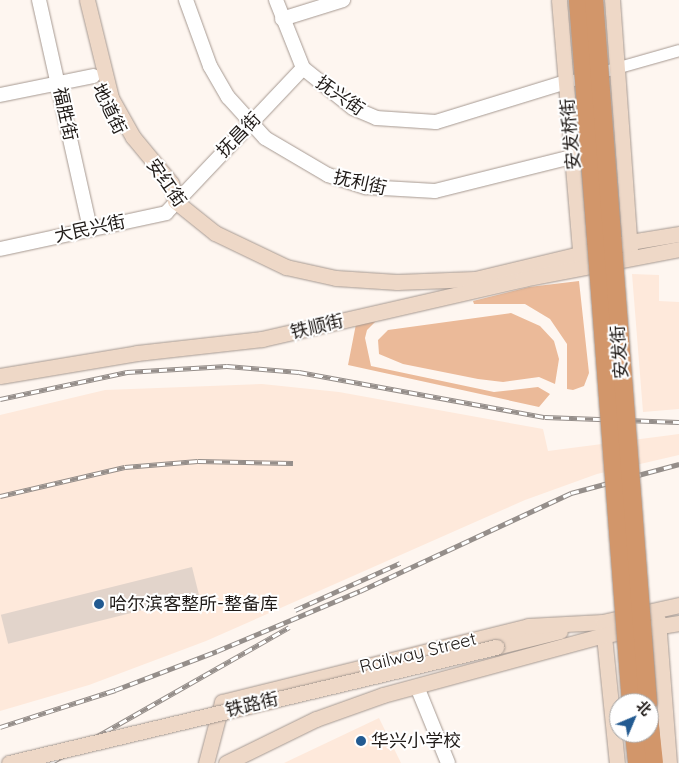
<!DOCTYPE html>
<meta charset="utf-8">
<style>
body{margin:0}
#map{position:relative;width:679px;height:763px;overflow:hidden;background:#fef6f0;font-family:Quicksand,"Noto Sans SC",sans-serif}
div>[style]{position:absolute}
.built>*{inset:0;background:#fee9db}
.green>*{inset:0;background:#ebba99}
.building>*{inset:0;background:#e2d4cb;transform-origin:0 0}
.roads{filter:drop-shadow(0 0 1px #a69991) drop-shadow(0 0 1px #a69991)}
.minor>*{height:11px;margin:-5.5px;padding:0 5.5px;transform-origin:5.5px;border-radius:5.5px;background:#fff}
.tertiary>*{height:14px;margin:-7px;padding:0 7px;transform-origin:7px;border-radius:7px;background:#fff}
.secondary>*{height:15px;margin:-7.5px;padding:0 7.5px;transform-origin:7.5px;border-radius:7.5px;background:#eed8c7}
.trunk>*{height:18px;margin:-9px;padding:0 9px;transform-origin:9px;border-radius:9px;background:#d2966a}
.rail>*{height:4.5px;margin-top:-2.25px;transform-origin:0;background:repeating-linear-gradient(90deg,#fff 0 8px,#958e8a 0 16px);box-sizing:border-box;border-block:1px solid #958e8a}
.bridges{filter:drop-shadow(0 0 1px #a69991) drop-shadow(0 0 1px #a69991)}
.secondary-bridge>*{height:15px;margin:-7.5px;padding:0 7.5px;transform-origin:7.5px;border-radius:7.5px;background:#eed8c7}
.trunk-bridge>*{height:18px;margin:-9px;padding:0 9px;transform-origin:9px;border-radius:9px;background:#d2966a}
.dots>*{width:14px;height:14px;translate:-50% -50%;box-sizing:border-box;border:2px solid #fff;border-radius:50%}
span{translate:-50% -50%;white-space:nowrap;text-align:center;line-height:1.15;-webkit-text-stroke:4px #fff;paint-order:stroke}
.street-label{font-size:18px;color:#201b18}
.poi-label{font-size:18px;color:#201b18}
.left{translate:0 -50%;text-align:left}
.north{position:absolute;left:609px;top:693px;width:50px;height:50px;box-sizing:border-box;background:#fff;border:1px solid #a6a4a3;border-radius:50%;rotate:45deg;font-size:14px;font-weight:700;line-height:20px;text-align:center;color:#201b18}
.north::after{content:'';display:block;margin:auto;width:18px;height:22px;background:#225a91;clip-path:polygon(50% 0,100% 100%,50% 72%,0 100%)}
</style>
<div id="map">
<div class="built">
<div style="clip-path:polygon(632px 274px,659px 275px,659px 301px,679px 302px,679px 409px,643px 412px)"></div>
<div style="clip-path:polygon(262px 384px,339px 392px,543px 429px,548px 451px,679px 434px,679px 455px,597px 474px,525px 500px,206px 641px,89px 685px,0 711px,0 415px,105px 390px)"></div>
<div style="clip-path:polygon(379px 718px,401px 763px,284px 763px)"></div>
</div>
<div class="green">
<div style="clip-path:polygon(579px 281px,589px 373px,584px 386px,573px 390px,567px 389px,567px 344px,550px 319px,525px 304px,474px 304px,473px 301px,529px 287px)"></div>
<div style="clip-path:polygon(511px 313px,540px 326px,554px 341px,559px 359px,555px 384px,539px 377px,503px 382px,478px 379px,403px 364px,379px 354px,378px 340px,388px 330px)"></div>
<div style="clip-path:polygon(376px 321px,367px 330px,365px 338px,371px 366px,494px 392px,538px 387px,550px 394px,539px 407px,348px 365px,356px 324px)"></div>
</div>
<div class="building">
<div style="left:192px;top:567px;width:30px;height:197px;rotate:76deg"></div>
</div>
<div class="roads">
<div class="minor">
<div style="left:566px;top:82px;width:117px;rotate:-15.8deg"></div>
</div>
<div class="tertiary">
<div style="left:39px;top:0;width:234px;rotate:77.4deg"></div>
<div style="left:186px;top:0;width:70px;rotate:70deg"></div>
<div style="left:210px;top:66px;width:36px;rotate:60deg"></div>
<div style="left:228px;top:97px;width:55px;rotate:47.9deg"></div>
<div style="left:265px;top:138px;width:73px;rotate:30.4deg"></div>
<div style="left:328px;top:175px;width:40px;rotate:18deg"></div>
<div style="left:366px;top:187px;width:69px;rotate:3.3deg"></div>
<div style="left:435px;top:191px;width:153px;rotate:-14deg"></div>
<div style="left:276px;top:0;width:73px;rotate:68.3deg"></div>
<div style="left:303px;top:68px;width:64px;rotate:38.7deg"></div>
<div style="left:353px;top:108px;width:25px;rotate:23deg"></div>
<div style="left:376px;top:118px;width:60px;rotate:3.8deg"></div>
<div style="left:436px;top:122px;width:136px;rotate:-17.1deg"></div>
<div style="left:282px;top:19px;width:64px;rotate:-17.3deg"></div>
<div style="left:0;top:95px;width:95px;rotate:-11.5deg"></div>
<div style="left:0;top:249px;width:170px;rotate:-12.2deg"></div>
<div style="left:166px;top:213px;width:199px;rotate:-46.6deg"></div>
<div style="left:418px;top:689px;width:80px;rotate:67.9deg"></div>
</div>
<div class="secondary">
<div style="left:87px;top:0;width:101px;rotate:76.2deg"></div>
<div style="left:111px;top:98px;width:45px;rotate:60.6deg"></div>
<div style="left:133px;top:137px;width:60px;rotate:50.4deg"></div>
<div style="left:171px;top:183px;width:18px;rotate:77deg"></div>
<div style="left:175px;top:201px;width:51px;rotate:38.7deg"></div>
<div style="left:215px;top:233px;width:79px;rotate:25.6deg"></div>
<div style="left:286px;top:267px;width:51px;rotate:12.4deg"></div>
<div style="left:336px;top:278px;width:61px;rotate:3.8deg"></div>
<div style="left:397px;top:282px;width:78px;rotate:-2.2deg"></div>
<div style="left:475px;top:279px;width:159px;rotate:-13.4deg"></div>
<div style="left:630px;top:242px;width:50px;rotate:-9.3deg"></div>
<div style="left:559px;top:0;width:264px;rotate:85.2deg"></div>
<div style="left:612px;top:0;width:252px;rotate:85.9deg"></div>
<div style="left:0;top:376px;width:139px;rotate:-9.5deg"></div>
<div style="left:137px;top:353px;width:126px;rotate:-6.4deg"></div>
<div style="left:262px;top:339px;width:268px;rotate:-12.9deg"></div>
<div style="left:523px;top:279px;width:159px;rotate:-10.9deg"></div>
<div style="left:658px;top:620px;width:143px;rotate:85.6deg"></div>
<div style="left:603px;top:626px;width:138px;rotate:84.2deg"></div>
<div style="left:496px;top:647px;width:66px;rotate:-14deg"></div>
<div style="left:206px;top:763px;width:63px;rotate:-75.3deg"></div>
<div style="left:222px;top:702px;width:315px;rotate:-13.9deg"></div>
<div style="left:528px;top:626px;width:75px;rotate:-3.1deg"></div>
<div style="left:603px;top:622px;width:78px;rotate:-12.6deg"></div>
<div style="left:226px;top:763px;width:100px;rotate:-26.1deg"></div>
<div style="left:316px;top:719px;width:71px;rotate:-19.7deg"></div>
<div style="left:383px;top:695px;width:229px;rotate:-15.2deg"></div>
<div style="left:604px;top:635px;width:76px;rotate:-9.1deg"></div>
</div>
<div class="trunk">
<div style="left:649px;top:717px;width:46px;rotate:83.8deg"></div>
<div style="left:634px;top:733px;width:30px;rotate:84deg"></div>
</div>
</div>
<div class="rail">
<div style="left:0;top:399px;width:130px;rotate:-12deg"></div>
<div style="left:127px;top:372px;width:100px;rotate:-3.4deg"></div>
<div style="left:227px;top:366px;width:72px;rotate:4.8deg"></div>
<div style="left:299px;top:372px;width:250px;rotate:10.4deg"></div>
<div style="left:545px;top:417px;width:134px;rotate:2.1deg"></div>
<div style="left:0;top:496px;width:128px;rotate:-13.1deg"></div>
<div style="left:125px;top:467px;width:73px;rotate:-4.7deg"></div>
<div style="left:198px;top:461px;width:95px;rotate:1.2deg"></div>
<div style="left:295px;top:610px;width:115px;rotate:-24.1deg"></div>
<div style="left:0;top:727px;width:121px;rotate:-17.8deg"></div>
<div style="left:115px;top:690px;width:109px;rotate:-20.9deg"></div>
<div style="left:217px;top:651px;width:155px;rotate:-22.8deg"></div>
<div style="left:360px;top:591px;width:233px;rotate:-24.9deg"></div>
<div style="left:571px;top:493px;width:112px;rotate:-15deg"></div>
<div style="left:50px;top:763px;width:275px;rotate:-29.6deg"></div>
</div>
<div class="bridges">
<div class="secondary-bridge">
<div style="left:9px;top:763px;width:501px;rotate:-13.4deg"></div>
</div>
<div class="trunk-bridge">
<div style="left:578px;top:0;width:705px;rotate:85.69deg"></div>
<div style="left:594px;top:0;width:705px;rotate:85.61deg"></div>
</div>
</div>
<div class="dots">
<div style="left:99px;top:604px;background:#225a91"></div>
<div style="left:361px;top:741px;background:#225a91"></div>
</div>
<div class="street-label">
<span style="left:340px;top:96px;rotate:35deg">抚兴街</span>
<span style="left:109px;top:109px;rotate:64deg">地道街</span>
<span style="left:65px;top:114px;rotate:78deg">福胜街</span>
<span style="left:571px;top:134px;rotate:-95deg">安发桥街</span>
<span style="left:239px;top:135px;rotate:-46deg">抚昌街</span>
<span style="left:166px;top:183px;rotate:55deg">安红街</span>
<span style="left:360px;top:183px;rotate:13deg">抚利街</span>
<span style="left:90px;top:229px;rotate:-12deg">大民兴街</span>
<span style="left:317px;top:327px;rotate:-13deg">铁顺街</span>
<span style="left:620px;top:352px;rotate:-94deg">安发街</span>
<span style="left:418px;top:653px;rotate:-14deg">Railway Street</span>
<span style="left:252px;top:705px;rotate:-13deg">铁路街</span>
</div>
<div class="poi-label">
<span class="left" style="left:109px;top:604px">哈尔滨客整所-整备库</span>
<span class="left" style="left:371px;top:741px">华兴小学校</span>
</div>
<div class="north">北</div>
</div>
